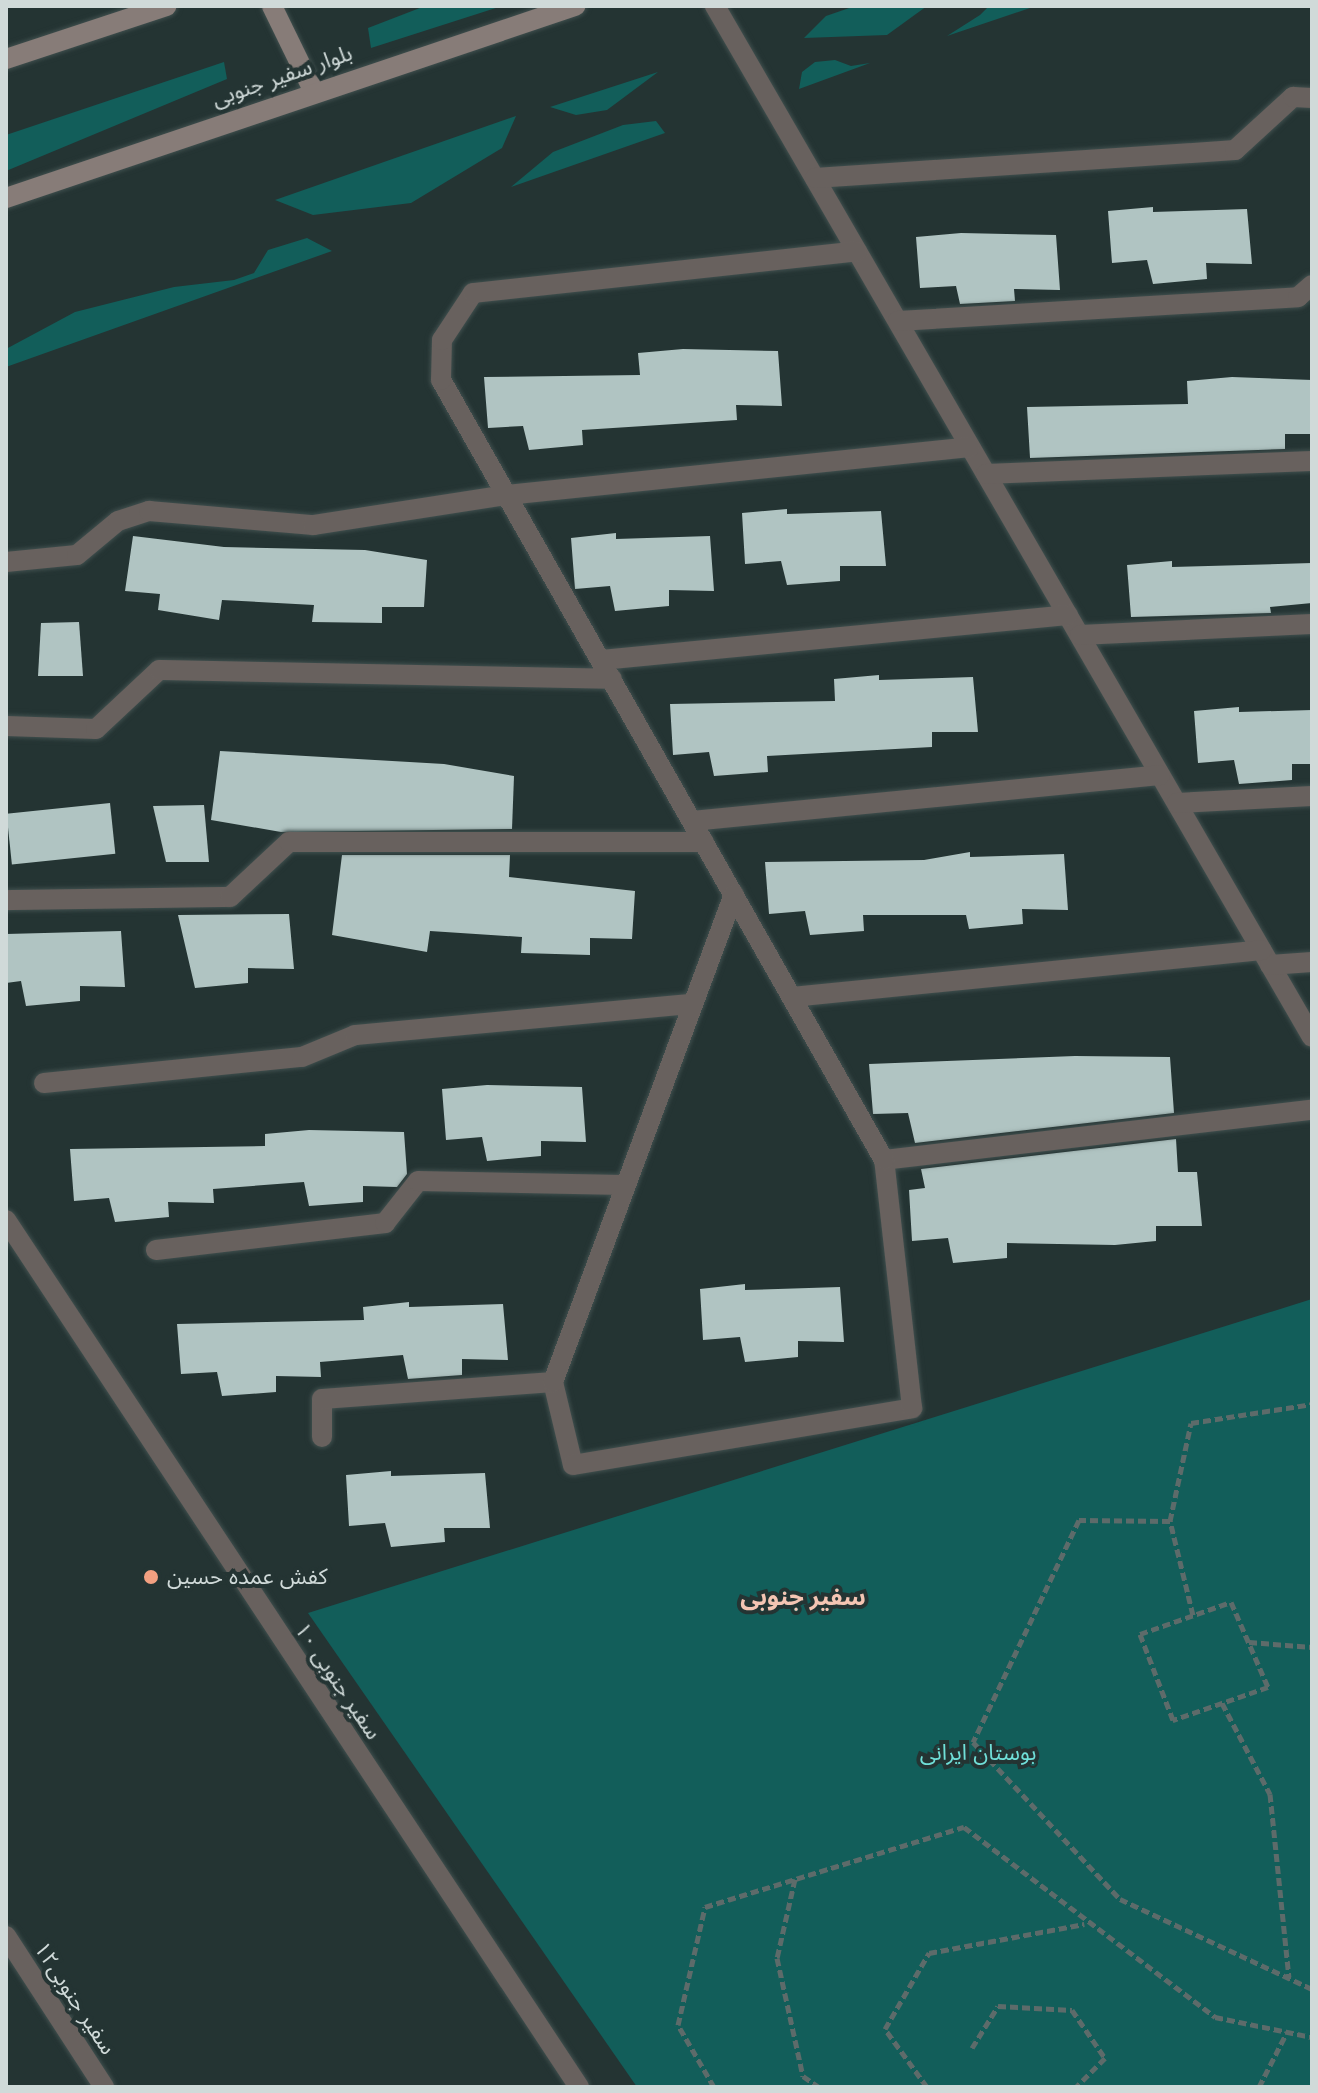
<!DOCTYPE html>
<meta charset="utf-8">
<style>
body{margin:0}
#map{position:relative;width:1318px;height:2093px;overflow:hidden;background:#243433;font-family:Inter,"Noto Sans Arabic",sans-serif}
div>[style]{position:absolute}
.green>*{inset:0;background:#125e5a}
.building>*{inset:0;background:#b0c4c2;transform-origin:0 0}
.path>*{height:5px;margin-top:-2.5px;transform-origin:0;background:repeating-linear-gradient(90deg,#5d6b6a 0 8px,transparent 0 12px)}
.roads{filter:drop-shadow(0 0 2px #404f4e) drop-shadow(0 0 2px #404f4e)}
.street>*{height:20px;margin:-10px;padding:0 10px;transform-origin:10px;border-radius:10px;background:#68615e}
.secondary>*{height:20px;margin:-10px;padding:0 10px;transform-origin:10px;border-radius:10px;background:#877c78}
.dots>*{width:22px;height:22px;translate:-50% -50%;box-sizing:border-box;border:4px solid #243433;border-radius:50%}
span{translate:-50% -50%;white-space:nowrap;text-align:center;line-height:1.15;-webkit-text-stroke:8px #243433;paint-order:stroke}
.street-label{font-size:22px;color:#d0dad9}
.poi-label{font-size:22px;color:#d0dad9}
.left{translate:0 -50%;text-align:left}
.park-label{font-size:22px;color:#70dfd8}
.neighbourhood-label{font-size:24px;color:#f4c5b3;font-weight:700}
.frame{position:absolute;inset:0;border:8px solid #d0dad9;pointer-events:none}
</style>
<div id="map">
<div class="green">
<div style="clip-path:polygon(425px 6px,502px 6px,371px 48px,368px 28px)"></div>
<div style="clip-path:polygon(855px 6px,927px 6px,887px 35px,804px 38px,826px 16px)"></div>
<div style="clip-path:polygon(989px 6px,1036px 6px,947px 36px,980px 15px)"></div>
<div style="clip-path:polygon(835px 60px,851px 66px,870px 63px,799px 89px,802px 72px,815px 62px)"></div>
<div style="clip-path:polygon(224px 62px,227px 79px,6px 171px,6px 135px)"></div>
<div style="clip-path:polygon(658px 72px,607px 110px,576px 115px,550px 107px)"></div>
<div style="clip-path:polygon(516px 116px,502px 148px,411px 203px,313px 215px,275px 200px)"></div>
<div style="clip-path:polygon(656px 121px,665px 133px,511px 187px,553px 152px,623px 125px)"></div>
<div style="clip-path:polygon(307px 238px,332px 251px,6px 367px,6px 349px,75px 312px,174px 287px,234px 280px,254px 273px,268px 250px)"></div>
<div style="clip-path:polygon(1312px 1299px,1312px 2087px,637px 2087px,308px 1613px)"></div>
</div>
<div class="building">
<div style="clip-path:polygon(1153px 207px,1153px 212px,1247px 209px,1252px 264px,1206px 263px,1207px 279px,1153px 284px,1147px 260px,1112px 263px,1108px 211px)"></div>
<div style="clip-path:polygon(961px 233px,1056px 235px,1060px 290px,1014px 289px,1015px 301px,960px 304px,956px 286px,920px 288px,916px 237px)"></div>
<div style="clip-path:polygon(683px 349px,778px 351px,782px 406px,736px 405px,737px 420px,582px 430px,583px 445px,529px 450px,523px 426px,488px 428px,484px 377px,640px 375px,638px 353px)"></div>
<div style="clip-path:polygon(1232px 377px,1312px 380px,1312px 434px,1285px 434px,1285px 449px,1030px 458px,1027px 407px,1188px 404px,1187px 381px)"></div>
<div style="clip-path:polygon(787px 509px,787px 514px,881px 511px,886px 566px,840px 566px,840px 581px,787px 585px,781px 561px,745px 564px,742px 513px)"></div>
<div style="clip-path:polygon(616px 533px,616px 539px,710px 536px,714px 591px,669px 590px,669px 606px,615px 611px,610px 586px,575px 589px,571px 538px)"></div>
<div style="clip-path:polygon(133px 536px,224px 547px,365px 550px,427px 560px,424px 607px,382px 607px,382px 623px,312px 622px,314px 605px,222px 600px,219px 620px,158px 610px,160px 594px,125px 591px)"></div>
<div style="clip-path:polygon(1172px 561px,1172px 567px,1312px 563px,1312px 603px,1270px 607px,1271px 613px,1131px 617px,1127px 565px)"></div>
<div style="clip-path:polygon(79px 622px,83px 676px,38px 676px,41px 623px)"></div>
<div style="clip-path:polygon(879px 675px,879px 680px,973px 677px,978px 732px,932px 732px,932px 747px,767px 756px,768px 772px,714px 776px,709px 752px,673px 755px,670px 704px,835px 701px,834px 679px)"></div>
<div style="clip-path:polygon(1239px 707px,1239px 712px,1312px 710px,1312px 764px,1292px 764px,1292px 780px,1239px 784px,1234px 760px,1198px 763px,1194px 711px)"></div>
<div style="clip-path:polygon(220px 751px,444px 764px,514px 776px,512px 829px,281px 832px,211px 820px)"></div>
<div style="left:110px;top:803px;width:51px;height:104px;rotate:84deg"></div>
<div style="clip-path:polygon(204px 805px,209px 862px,166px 862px,153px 806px)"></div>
<div style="clip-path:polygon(970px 852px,970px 857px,1064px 854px,1068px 910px,1022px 909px,1023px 924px,969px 929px,966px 915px,863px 915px,864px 931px,810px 935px,805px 911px,769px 914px,765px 862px,924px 860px)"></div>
<div style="clip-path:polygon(342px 855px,510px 855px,509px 877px,635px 891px,632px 939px,590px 938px,590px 955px,521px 953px,522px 937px,430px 931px,427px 952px,332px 935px)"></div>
<div style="clip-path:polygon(289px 914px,294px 969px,248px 968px,248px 983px,195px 988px,178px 915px)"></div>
<div style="clip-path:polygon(121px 931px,125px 987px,80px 986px,80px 1001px,26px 1006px,21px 981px,6px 983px,6px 934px)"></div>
<div style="clip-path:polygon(1075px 1056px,1170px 1057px,1174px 1113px,915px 1143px,908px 1113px,873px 1114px,869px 1064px)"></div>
<div style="clip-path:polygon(487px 1085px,582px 1087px,586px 1142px,541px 1141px,541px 1156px,487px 1161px,482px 1137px,446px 1140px,442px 1089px)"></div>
<div style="clip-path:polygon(309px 1130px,404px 1132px,407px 1174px,397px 1187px,363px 1186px,363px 1202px,309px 1206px,304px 1182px,213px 1189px,214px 1203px,168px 1202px,169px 1217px,115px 1222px,109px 1198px,74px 1201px,70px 1149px,265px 1146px,265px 1134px)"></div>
<div style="clip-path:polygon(1176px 1139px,1178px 1172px,1197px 1172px,1202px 1226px,1156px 1226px,1156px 1241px,1115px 1245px,1007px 1243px,1007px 1258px,953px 1263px,948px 1238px,912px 1241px,909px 1190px,925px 1188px,921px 1169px)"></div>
<div style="clip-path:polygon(745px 1284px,745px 1290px,840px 1287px,844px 1342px,798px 1341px,798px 1357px,745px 1362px,740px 1337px,703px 1340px,700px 1289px)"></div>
<div style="clip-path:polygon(409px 1302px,409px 1307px,503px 1304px,508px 1360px,462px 1359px,462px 1375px,408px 1379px,403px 1355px,320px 1362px,321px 1377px,276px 1376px,276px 1392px,222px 1396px,217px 1372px,181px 1374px,177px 1324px,364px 1320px,363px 1307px)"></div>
<div style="clip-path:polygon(391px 1471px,391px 1476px,485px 1473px,490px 1528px,444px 1528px,445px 1542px,391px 1547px,385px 1523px,349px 1526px,346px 1475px)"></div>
</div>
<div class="path">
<div style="left:1170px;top:1521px;width:91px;rotate:-179.4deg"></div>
<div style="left:1079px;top:1520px;width:246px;rotate:115.5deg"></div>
<div style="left:973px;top:1742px;width:215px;rotate:46.9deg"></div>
<div style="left:1120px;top:1899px;width:212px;rotate:25.1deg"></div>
<div style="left:1231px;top:1602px;width:93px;rotate:66.5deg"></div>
<div style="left:1268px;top:1687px;width:101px;rotate:160.8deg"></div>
<div style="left:1173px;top:1720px;width:92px;rotate:-111deg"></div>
<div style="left:1140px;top:1634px;width:96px;rotate:-19.4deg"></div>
<div style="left:1193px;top:1615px;width:97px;rotate:-103.7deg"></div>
<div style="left:1170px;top:1521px;width:100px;rotate:-77.9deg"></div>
<div style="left:1191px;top:1423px;width:122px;rotate:-8.9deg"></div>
<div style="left:1249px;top:1642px;width:63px;rotate:4.5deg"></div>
<div style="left:1222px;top:1703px;width:103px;rotate:62.2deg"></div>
<div style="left:1270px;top:1794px;width:184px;rotate:84.1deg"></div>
<div style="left:795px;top:1879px;width:81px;rotate:102.8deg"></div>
<div style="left:777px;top:1958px;width:121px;rotate:77.6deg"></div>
<div style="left:803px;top:2076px;width:19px;rotate:35deg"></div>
<div style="left:972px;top:2048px;width:49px;rotate:-58.2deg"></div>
<div style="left:998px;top:2006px;width:74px;rotate:3.1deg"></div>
<div style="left:1072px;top:2010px;width:58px;rotate:55.5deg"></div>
<div style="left:1105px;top:2058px;width:41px;rotate:135deg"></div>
<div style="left:714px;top:2087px;width:72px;rotate:-120.1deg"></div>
<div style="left:678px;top:2025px;width:121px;rotate:-77.1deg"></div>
<div style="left:705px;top:1907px;width:271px;rotate:-17.2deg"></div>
<div style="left:964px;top:1827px;width:315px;rotate:37.1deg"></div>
<div style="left:1215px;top:2017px;width:99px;rotate:11.7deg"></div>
<div style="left:927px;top:2087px;width:72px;rotate:-125.9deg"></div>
<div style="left:885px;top:2029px;width:88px;rotate:-59.9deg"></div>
<div style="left:929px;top:1953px;width:158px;rotate:-10.6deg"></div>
<div style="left:1259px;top:2087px;width:62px;rotate:-63deg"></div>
</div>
<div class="roads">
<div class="street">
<div style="left:715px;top:6px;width:1191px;rotate:59.93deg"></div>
<div style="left:815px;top:178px;width:421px;rotate:-3.8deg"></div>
<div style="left:1235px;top:150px;width:79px;rotate:-42.4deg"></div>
<div style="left:1293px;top:97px;width:19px;rotate:3deg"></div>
<div style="left:898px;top:321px;width:401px;rotate:-3.4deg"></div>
<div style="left:1298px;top:297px;width:18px;rotate:-41deg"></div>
<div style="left:986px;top:474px;width:326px;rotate:-2.3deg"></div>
<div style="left:6px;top:562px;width:71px;rotate:-5.6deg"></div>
<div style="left:77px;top:555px;width:53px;rotate:-39.7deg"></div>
<div style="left:118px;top:521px;width:33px;rotate:-18deg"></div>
<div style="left:149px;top:511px;width:165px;rotate:4.9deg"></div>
<div style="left:313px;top:525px;width:196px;rotate:-8.8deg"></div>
<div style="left:507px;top:495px;width:465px;rotate:-5.9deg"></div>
<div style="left:1080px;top:635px;width:232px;rotate:-2.7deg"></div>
<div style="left:601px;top:660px;width:469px;rotate:-5.5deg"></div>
<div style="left:6px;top:726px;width:90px;rotate:1.9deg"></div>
<div style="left:96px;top:729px;width:86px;rotate:-43.1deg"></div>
<div style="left:159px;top:670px;width:453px;rotate:1.1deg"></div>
<div style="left:1177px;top:803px;width:135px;rotate:-3deg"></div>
<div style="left:692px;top:821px;width:470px;rotate:-5.6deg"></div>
<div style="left:6px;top:900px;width:224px;rotate:-0.8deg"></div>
<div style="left:230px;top:897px;width:81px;rotate:-43deg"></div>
<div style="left:289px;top:842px;width:415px"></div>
<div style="left:1270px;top:965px;width:42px;rotate:-4.1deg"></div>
<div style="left:792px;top:997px;width:472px;rotate:-5.7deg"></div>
<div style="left:44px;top:1083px;width:259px;rotate:-5.8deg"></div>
<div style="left:302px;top:1057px;width:57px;rotate:-22.5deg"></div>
<div style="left:355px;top:1035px;width:337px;rotate:-5.3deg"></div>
<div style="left:884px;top:1160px;width:431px;rotate:-6.7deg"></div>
<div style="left:6px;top:1220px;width:1039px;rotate:56.54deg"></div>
<div style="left:156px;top:1250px;width:231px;rotate:-6.7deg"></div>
<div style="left:385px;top:1223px;width:53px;rotate:-51.8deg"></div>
<div style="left:418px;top:1181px;width:206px;rotate:1.1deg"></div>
<div style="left:553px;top:1382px;width:85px;rotate:76.5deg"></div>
<div style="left:573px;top:1465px;width:344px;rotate:-9.5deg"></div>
<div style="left:912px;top:1408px;width:250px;rotate:-96.4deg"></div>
<div style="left:884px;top:1160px;width:897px;rotate:-119.59deg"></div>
<div style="left:441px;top:380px;width:40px;rotate:-88.6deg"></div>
<div style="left:442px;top:340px;width:56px;rotate:-56.6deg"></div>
<div style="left:473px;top:293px;width:386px;rotate:-6.2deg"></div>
<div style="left:322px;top:1437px;width:38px;rotate:-90deg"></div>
<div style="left:322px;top:1399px;width:232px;rotate:-4.2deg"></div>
<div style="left:553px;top:1382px;width:520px;rotate:-69.65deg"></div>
<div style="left:6px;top:1936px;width:180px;rotate:57deg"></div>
</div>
<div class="secondary">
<div style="left:272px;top:6px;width:93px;rotate:64deg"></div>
<div style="left:6px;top:59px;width:169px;rotate:-18.3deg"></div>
<div style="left:6px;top:198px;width:601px;rotate:-18.65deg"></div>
</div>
</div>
<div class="dots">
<div style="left:151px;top:1577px;background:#f2a081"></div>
</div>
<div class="street-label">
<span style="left:282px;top:76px;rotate:-19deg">بلوار سفیر جنوبی</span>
<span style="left:338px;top:1681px;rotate:56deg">سفیر جنوبی ۱۰</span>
<span style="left:75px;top:1998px;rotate:57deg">سفیر جنوبی۱۲</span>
</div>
<div class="poi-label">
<span class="left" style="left:167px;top:1577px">کفش عمده حسین</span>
</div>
<div class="park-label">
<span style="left:978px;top:1753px">بوستان ایرانی</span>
</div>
<div class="neighbourhood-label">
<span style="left:803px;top:1597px">سفیر جنوبی</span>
</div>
<div class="frame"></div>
</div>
